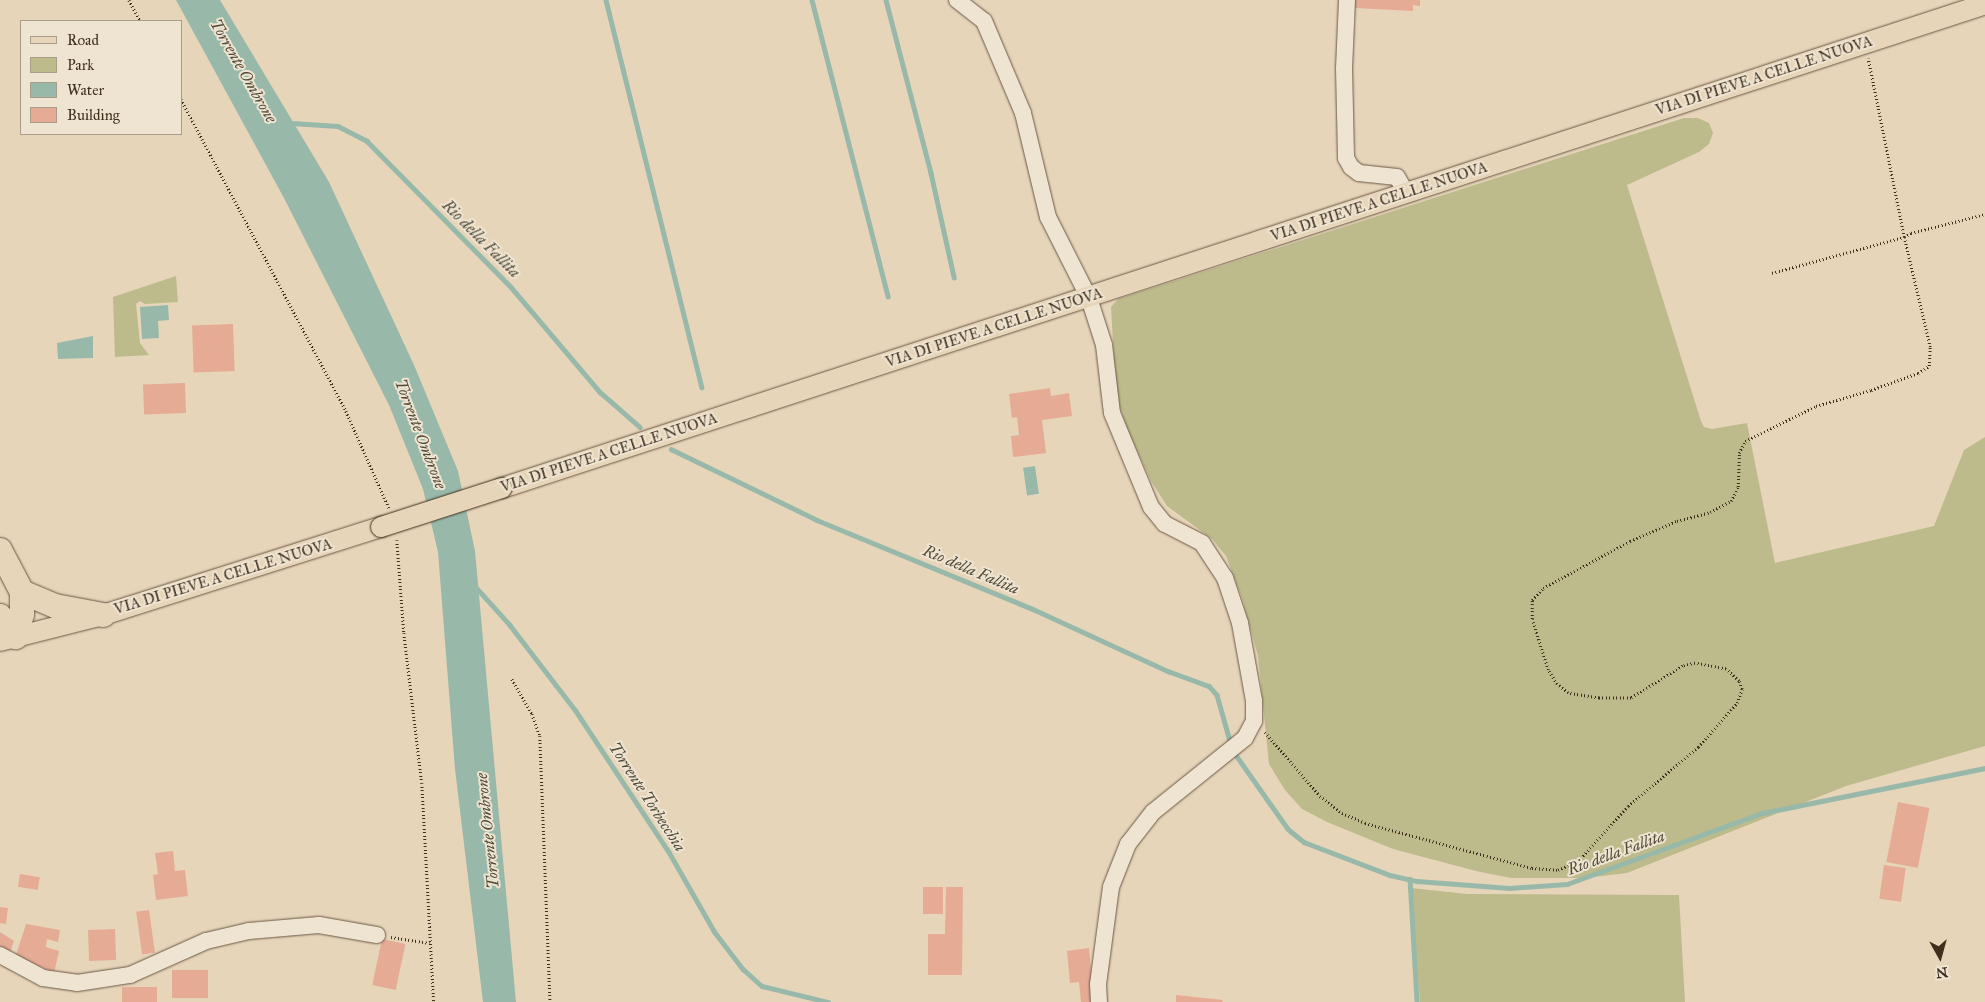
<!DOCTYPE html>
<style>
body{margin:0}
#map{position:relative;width:1985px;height:1002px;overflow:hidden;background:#e7d5ba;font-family:"IM FELL Great Primer",serif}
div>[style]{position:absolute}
.green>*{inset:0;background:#bdbb8b}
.water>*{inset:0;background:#98b9aa;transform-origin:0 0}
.stream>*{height:4.5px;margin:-2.25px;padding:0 2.25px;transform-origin:2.25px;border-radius:2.25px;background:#98b9aa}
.building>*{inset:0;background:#e5ab95;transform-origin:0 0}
.path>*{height:2.5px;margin-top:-1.25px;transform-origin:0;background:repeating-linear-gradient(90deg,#402f1c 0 1px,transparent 0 3.5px)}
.roads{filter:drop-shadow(0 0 1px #6a5844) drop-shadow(0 0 1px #6a5844)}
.minor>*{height:16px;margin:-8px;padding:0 8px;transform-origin:8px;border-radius:8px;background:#efe4d2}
.major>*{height:20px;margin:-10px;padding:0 10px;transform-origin:10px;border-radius:10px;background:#e7d5ba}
.highway>*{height:24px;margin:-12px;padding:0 12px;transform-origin:12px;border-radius:12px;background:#e7d5ba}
.bridges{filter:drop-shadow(0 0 1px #402f1c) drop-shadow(0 0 1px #402f1c)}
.major-bridge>*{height:20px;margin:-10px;padding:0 10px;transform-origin:10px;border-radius:10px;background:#e7d5ba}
span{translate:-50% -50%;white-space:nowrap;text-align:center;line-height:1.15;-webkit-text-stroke:4px #efe4d2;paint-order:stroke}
.street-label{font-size:15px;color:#402f1c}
.water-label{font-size:16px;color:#524b38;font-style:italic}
.legend{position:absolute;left:20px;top:20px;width:162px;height:115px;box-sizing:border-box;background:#efe4d2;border:1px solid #a99c89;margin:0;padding:6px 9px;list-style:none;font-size:15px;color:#402f1c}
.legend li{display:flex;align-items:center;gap:10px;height:25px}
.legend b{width:25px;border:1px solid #a99c89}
.north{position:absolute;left:1915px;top:932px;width:50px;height:50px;-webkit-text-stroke:4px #efe4d2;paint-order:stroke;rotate:173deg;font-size:14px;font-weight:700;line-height:20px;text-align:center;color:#402f1c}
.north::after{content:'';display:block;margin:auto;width:18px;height:22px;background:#402f1c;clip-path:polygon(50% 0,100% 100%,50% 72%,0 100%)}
</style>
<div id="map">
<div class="green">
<div style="clip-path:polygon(1684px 118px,1698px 118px,1709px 123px,1713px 133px,1709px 144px,1699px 152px,1627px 185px,1701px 421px,1704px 427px,1712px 429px,1747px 423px,1775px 563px,1934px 526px,1964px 450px,1985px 437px,1985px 746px,1846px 786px,1627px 873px,1585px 878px,1511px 878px,1476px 871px,1393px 849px,1327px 822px,1302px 809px,1285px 790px,1269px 764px,1258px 656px,1242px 598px,1226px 556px,1212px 539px,1167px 506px,1151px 481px,1126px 426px,1116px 396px,1111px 307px,1118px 299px)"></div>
<div style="clip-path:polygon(176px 276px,178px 302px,145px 304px,140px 301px,136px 304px,140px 343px,149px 355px,115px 357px,113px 297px)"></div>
<div style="clip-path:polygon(1411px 888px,1467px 894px,1679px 895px,1685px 1002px,1420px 1002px)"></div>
</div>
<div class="water">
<div style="clip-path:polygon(176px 0,220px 0,329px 182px,414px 365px,458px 471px,475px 551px,516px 1002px,483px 1002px,455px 769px,438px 552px,423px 489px,389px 405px,285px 200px)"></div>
<div style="clip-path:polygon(168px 305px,169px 320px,158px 321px,159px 338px,142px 339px,140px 307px)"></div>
<div style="clip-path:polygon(93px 336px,93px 358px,58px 359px,57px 343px)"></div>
<div style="left:1035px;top:466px;width:28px;height:12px;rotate:82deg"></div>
</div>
<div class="stream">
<div style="left:606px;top:0;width:399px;rotate:76.1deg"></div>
<div style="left:812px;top:0;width:306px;rotate:75.6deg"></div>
<div style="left:886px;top:0;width:179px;rotate:75.4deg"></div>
<div style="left:931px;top:173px;width:107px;rotate:77.5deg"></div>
<div style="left:291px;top:123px;width:47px;rotate:3.7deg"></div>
<div style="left:338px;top:126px;width:33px;rotate:27deg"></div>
<div style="left:367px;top:141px;width:205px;rotate:45.4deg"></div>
<div style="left:511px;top:287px;width:138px;rotate:49.7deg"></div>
<div style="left:600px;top:392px;width:53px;rotate:41.2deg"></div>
<div style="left:671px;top:449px;width:162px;rotate:25.9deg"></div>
<div style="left:817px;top:520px;width:234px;rotate:22.4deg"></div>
<div style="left:1033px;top:609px;width:149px;rotate:24.7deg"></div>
<div style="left:1168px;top:671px;width:44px;rotate:20.1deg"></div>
<div style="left:1209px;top:686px;width:12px;rotate:48deg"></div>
<div style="left:1217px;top:695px;width:48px;rotate:74.2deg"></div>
<div style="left:474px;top:585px;width:54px;rotate:48deg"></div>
<div style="left:510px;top:625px;width:108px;rotate:52.5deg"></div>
<div style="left:576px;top:711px;width:169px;rotate:56.6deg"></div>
<div style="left:669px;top:852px;width:91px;rotate:60.3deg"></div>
<div style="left:714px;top:931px;width:48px;rotate:52.7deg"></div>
<div style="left:743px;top:969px;width:25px;rotate:42deg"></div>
<div style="left:762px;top:986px;width:68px;rotate:13.6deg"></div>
<div style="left:1236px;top:755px;width:90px;rotate:54.9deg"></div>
<div style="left:1288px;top:829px;width:21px;rotate:39deg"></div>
<div style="left:1304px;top:842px;width:92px;rotate:21deg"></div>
<div style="left:1390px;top:875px;width:28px;rotate:13deg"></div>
<div style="left:1417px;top:881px;width:92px;rotate:4.4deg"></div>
<div style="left:1509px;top:888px;width:58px;rotate:-3.9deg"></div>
<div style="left:1567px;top:884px;width:208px;rotate:-20deg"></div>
<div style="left:1762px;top:813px;width:227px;rotate:-11.4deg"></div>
<div style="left:1410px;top:879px;width:123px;rotate:86.7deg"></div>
</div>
<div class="building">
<div style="clip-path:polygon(1355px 0,1420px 0,1420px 6px,1413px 5px,1413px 11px,1355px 8px)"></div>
<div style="left:233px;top:324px;width:47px;height:41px;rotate:88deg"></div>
<div style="left:185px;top:383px;width:30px;height:42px;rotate:88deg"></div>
<div style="clip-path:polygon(1050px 388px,1051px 396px,1069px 393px,1072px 416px,1042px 420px,1046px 453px,1013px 457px,1011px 436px,1019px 435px,1017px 417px,1012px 418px,1009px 394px)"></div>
<div style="left:1898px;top:802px;width:32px;height:61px;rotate:11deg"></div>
<div style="clip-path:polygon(173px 851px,175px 871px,185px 870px,188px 896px,156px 900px,153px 875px,158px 874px,155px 853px)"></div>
<div style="left:1884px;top:865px;width:22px;height:34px;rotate:8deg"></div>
<div style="left:20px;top:874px;width:20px;height:13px;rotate:9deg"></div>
<div style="left:923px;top:887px;width:20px;height:27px"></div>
<div style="clip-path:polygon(946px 887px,963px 887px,962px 975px,928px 975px,928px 934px,945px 934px)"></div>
<div style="clip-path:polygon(0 907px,8px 908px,6px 924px,0 923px)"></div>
<div style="left:149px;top:910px;width:43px;height:13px;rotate:82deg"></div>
<div style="clip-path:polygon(26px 924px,60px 930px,58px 942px,47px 939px,46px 947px,59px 951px,54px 973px,16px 955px)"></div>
<div style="left:115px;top:929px;width:31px;height:27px;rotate:88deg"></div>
<div style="clip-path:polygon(0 932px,14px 941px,10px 952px,0 946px)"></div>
<div style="left:382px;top:939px;width:24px;height:47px;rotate:12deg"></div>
<div style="clip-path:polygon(1089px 948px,1094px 1002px,1081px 1002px,1079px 982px,1070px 983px,1067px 951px)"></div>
<div style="left:172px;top:970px;width:36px;height:28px"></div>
<div style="left:122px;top:987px;width:35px;height:15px"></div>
<div style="clip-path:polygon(1176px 995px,1223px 1000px,1222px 1002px,1176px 1002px)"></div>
</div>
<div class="path">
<div style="left:129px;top:0;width:24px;rotate:62deg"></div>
<div style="left:181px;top:99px;width:353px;rotate:62.1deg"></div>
<div style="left:346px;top:411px;width:106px;rotate:66.1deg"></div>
<div style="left:1772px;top:273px;width:137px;rotate:-15.3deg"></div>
<div style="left:1904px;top:237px;width:182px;rotate:-101.4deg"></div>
<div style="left:397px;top:540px;width:93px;rotate:85.7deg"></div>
<div style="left:404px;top:633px;width:151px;rotate:83.2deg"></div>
<div style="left:422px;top:783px;width:219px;rotate:86.9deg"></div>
<div style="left:512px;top:679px;width:40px;rotate:60.3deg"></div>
<div style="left:532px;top:714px;width:23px;rotate:70deg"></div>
<div style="left:540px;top:736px;width:266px;rotate:87.8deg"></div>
<div style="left:1265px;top:732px;width:84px;rotate:49.3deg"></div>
<div style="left:1320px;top:796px;width:28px;rotate:38deg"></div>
<div style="left:1342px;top:813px;width:25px;rotate:23deg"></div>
<div style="left:1365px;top:823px;width:173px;rotate:15.1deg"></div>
<div style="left:1532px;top:868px;width:26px;rotate:4deg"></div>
<div style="left:1558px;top:870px;width:22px;rotate:-24deg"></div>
<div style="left:1578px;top:861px;width:74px;rotate:-47.7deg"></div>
<div style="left:1628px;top:806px;width:92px;rotate:-40.1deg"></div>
<div style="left:1698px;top:747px;width:59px;rotate:-48.4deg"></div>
<div style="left:1737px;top:703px;width:15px;rotate:-70deg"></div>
<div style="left:1742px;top:689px;width:9px;rotate:-111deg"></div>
<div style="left:1739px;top:681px;width:18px;rotate:-137deg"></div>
<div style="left:1726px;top:669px;width:32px;rotate:-169deg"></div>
<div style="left:1695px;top:663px;width:12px;rotate:166deg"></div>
<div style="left:1683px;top:666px;width:61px;rotate:148.4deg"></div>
<div style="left:1631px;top:698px;width:32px;rotate:180deg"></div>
<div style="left:1599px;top:698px;width:31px;rotate:-171deg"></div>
<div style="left:1568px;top:693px;width:14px;rotate:-141deg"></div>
<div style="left:1557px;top:684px;width:17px;rotate:-123deg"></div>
<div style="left:1548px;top:670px;width:53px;rotate:-107.4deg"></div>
<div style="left:1532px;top:619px;width:19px;rotate:-90deg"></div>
<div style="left:1532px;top:600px;width:16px;rotate:-47deg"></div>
<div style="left:1543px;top:588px;width:99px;rotate:-28.4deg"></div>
<div style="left:1630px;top:541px;width:51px;rotate:-23.1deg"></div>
<div style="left:1677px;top:521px;width:34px;rotate:-15deg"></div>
<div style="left:1710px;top:512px;width:24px;rotate:-28deg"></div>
<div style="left:1731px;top:501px;width:16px;rotate:-63deg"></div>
<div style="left:1738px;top:487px;width:34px;rotate:-88deg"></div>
<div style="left:1739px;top:453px;width:13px;rotate:-63deg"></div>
<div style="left:1745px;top:441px;width:79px;rotate:-26.2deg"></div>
<div style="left:1816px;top:406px;width:57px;rotate:-16.2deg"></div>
<div style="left:1871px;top:390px;width:50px;rotate:-19.9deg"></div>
<div style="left:1918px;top:373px;width:13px;rotate:-32deg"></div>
<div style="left:1929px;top:366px;width:19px;rotate:-87deg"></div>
<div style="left:1930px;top:347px;width:113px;rotate:-103.3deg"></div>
<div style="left:1904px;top:237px;width:8px;rotate:-30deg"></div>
<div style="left:1911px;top:233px;width:76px;rotate:-14.4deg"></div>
<div style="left:391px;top:937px;width:39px;rotate:9deg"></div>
</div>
<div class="roads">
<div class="minor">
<div style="left:957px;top:0;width:34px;rotate:38deg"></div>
<div style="left:984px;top:21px;width:100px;rotate:67deg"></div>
<div style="left:1023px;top:113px;width:107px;rotate:76.5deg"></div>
<div style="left:1048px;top:217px;width:91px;rotate:63.2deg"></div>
<div style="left:1089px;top:298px;width:49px;rotate:72.3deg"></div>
<div style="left:1104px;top:345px;width:68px;rotate:83.3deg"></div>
<div style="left:1112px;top:413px;width:102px;rotate:67.5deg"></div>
<div style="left:1151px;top:507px;width:22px;rotate:51deg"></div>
<div style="left:1165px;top:524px;width:42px;rotate:27.2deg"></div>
<div style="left:1202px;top:543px;width:42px;rotate:56.7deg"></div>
<div style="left:1225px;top:578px;width:47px;rotate:71.6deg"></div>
<div style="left:1240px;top:623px;width:79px;rotate:79.8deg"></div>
<div style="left:1254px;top:701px;width:20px;rotate:90deg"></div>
<div style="left:1254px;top:721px;width:19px;rotate:118deg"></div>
<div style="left:1245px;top:738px;width:118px;rotate:141.2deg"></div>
<div style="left:1153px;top:812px;width:41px;rotate:128deg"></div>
<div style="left:1128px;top:844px;width:46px;rotate:111.6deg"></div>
<div style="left:1111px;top:887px;width:98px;rotate:97.6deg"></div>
<div style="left:1098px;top:984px;width:18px;rotate:87deg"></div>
<div style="left:1347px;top:0;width:68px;rotate:92.5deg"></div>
<div style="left:1344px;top:68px;width:90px;rotate:88.7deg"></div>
<div style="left:1346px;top:158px;width:10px;rotate:61deg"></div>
<div style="left:1351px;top:167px;width:10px;rotate:37deg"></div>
<div style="left:1359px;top:173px;width:38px;rotate:6deg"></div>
<div style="left:1397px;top:177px;width:20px;rotate:60deg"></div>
<div style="left:0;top:955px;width:49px;rotate:28.1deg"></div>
<div style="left:43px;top:978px;width:34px;rotate:8deg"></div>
<div style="left:77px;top:983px;width:54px;rotate:-8.6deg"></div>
<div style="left:130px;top:975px;width:83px;rotate:-24.1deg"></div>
<div style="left:206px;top:941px;width:44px;rotate:-13.1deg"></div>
<div style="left:249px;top:931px;width:70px;rotate:-4.9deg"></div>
<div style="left:319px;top:925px;width:59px;rotate:9.8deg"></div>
</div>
<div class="major">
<div style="left:502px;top:488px;width:1560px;rotate:-18.07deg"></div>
<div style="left:0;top:641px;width:106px;rotate:-14.2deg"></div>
<div style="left:103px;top:615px;width:292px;rotate:-17.6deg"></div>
</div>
<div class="highway">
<div style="left:0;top:550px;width:47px;rotate:62.4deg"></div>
<div style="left:22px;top:592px;width:22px;rotate:90deg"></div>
<div style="left:22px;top:614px;width:24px;rotate:105deg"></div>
<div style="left:22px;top:592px;width:36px;rotate:23deg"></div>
<div style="left:55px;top:606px;width:49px;rotate:10.6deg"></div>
<div style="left:0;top:616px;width:26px;rotate:53deg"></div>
</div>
</div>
<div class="bridges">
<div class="major-bridge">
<div style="left:381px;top:527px;width:127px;rotate:-17.9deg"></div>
</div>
</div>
<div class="street-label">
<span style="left:1764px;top:76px;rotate:-18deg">VIA DI PIEVE A CELLE NUOVA</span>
<span style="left:1379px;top:202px;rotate:-18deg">VIA DI PIEVE A CELLE NUOVA</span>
<span style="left:994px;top:328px;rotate:-18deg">VIA DI PIEVE A CELLE NUOVA</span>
<span style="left:609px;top:453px;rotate:-18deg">VIA DI PIEVE A CELLE NUOVA</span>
<span style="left:223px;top:577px;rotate:-17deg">VIA DI PIEVE A CELLE NUOVA</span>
</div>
<div class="water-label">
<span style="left:243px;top:71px;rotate:60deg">Torrente Ombrone</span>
<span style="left:481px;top:239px;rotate:45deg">Rio della Fallita</span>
<span style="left:420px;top:434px;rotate:69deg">Torrente Ombrone</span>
<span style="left:971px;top:570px;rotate:23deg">Rio della Fallita</span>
<span style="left:647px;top:797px;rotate:57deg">Torrente Torbecchia</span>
<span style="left:488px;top:831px;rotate:-96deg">Torrente Ombrone</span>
<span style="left:1616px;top:853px;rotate:-20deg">Rio della Fallita</span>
</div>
<ul class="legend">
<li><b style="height:6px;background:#e7d5ba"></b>Road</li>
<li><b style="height:14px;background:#bdbb8b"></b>Park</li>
<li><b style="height:14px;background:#98b9aa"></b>Water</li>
<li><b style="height:14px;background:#e5ab95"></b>Building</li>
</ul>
<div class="north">N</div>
</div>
